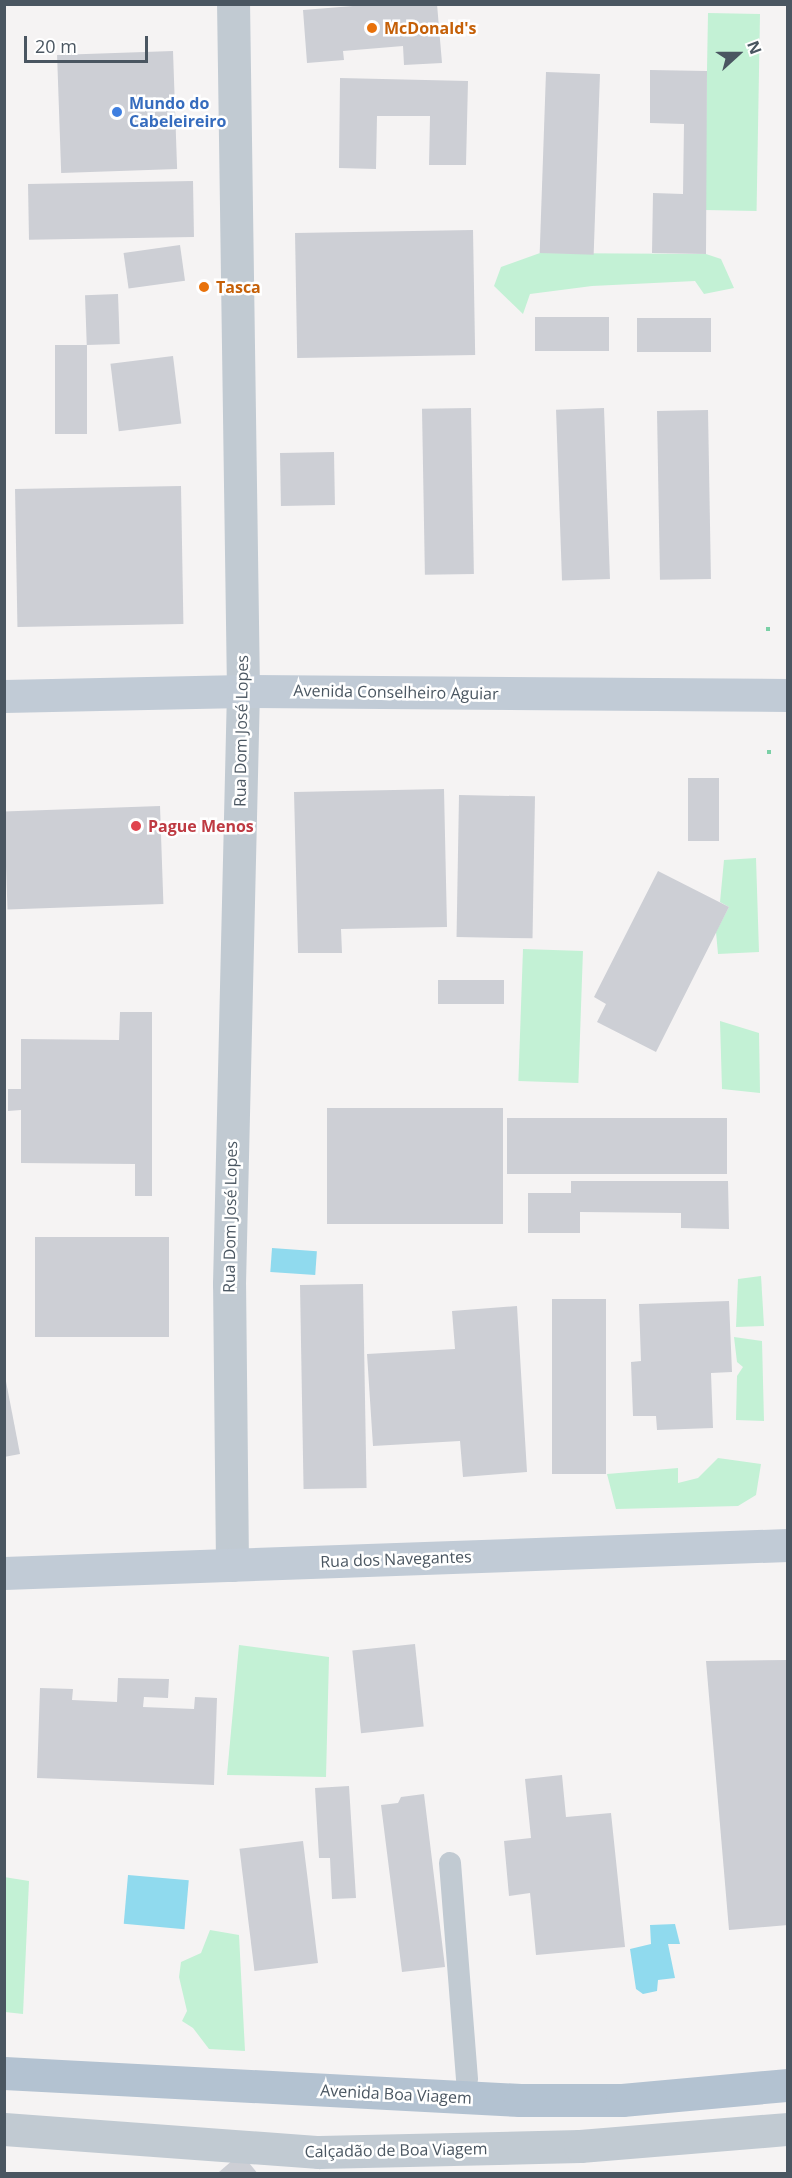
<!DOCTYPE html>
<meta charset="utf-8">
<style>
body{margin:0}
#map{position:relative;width:792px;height:2178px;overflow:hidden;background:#f5f3f3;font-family:"Open Sans",sans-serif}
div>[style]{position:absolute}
.green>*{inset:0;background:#c3f1d5;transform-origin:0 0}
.water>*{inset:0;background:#90daee;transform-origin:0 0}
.building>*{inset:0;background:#cdcfd5;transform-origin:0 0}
.path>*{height:4px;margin-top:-2px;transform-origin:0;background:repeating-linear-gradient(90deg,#7ad0a6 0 4.5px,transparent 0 7.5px)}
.lane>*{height:22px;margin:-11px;padding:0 11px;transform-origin:11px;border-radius:11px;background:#c1cad2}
.street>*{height:33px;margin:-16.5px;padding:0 16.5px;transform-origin:16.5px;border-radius:16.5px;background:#c1cad2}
.secondary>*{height:33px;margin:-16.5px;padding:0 16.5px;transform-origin:16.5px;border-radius:16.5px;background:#c1cbd6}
.primary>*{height:33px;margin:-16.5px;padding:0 16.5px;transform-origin:16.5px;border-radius:16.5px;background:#b3c2d1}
.dots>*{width:16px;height:16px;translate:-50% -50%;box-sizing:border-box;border:3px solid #fff;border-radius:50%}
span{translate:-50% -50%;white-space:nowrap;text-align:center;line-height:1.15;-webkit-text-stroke:5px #fff;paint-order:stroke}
.food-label{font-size:16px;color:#c56008;font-weight:700}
.left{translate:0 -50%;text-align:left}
.shop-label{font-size:16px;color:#366cbe;font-weight:700}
.street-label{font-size:16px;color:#4a5661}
.health-label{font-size:16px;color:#be3a42;font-weight:700}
.frame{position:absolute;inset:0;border:6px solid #4a5661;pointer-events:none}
.north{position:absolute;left:708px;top:24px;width:60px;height:60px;-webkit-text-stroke:4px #fff;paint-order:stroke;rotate:69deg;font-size:16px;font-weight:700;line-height:24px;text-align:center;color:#4a5661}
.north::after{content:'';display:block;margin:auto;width:21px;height:27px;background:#4a5661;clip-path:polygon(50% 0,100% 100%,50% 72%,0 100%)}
.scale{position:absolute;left:24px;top:36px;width:124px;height:27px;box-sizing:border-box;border:3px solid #4a5661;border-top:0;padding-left:8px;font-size:18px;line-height:21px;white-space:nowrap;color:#4a5661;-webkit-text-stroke:4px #fff;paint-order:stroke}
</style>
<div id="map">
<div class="green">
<div style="left:708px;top:13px;width:52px;height:197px;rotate:1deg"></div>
<div style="clip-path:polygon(540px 253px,706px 254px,721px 259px,734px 288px,704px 294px,695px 281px,592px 286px,530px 294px,523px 314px,494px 286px,501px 267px)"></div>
<div style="clip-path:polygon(756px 858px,759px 952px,718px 954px,716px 932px,729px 907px,720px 902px,724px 860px)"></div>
<div style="left:523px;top:949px;width:60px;height:132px;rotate:2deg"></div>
<div style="clip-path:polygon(720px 1021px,759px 1033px,760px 1093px,722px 1089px)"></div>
<div style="clip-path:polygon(761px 1276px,764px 1326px,736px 1327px,738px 1279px)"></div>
<div style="clip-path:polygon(734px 1337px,762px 1341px,764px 1421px,736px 1420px,737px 1376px,743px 1367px,737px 1362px)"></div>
<div style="clip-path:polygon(718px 1458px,761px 1464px,756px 1495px,738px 1506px,616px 1509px,607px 1474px,678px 1468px,678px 1483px,698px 1478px)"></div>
<div style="clip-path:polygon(239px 1645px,329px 1657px,326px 1777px,227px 1775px)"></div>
<div style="clip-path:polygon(4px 1877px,29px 1881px,23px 2014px,5px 2012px)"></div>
<div style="clip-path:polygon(210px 1930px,239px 1935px,245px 2051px,209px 2049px,193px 2028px,182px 2021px,187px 2011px,179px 1977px,181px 1962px,201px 1953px)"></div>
</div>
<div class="water">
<div style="left:272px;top:1248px;width:45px;height:24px;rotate:4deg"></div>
<div style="left:128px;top:1875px;width:61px;height:49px;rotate:5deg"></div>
<div style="clip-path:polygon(675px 1924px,680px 1944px,668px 1944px,675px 1978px,658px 1980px,657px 1991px,643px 1994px,636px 1989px,630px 1949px,651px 1944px,650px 1925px)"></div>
</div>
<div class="building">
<div style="clip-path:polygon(378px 4px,437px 4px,442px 63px,404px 65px,403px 46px,343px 51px,344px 60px,307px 63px,303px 10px)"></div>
<div style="left:173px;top:51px;width:118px;height:116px;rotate:88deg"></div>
<div style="clip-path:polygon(650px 70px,707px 71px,706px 254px,652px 253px,653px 193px,683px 194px,684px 124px,650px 123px)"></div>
<div style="left:546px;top:72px;width:54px;height:181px;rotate:2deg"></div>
<div style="clip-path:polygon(340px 78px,468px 81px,466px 165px,429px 165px,430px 116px,377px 116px,376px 169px,339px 168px)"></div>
<div style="left:193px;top:181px;width:56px;height:165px;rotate:89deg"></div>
<div style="left:473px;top:230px;width:125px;height:178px;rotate:89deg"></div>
<div style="left:180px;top:245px;width:36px;height:57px;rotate:82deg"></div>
<div style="left:118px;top:294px;width:50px;height:33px;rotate:88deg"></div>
<div style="left:535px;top:317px;width:74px;height:34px"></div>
<div style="left:637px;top:318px;width:74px;height:34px"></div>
<div style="left:55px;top:345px;width:32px;height:89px"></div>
<div style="left:173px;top:356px;width:68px;height:63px;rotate:83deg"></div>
<div style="left:471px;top:408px;width:166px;height:49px;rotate:89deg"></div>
<div style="left:604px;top:408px;width:171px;height:48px;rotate:88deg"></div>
<div style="left:708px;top:410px;width:169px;height:51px;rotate:89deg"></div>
<div style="left:334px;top:452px;width:53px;height:54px;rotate:89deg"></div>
<div style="left:181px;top:486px;width:138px;height:166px;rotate:89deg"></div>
<div style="left:688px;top:778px;width:31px;height:63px"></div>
<div style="clip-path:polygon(444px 789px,447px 927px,341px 929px,342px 953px,298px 953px,294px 792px)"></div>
<div style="left:459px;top:795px;width:76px;height:142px;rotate:1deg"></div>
<div style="left:160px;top:806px;width:98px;height:156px;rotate:88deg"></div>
<div style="clip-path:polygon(658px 871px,729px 907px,656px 1052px,597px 1022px,606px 1004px,594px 997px)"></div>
<div style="left:504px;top:980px;width:24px;height:66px;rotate:90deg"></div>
<div style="clip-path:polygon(120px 1012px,152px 1012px,152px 1196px,135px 1196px,135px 1164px,21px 1163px,21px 1110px,8px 1111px,8px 1089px,21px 1089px,21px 1039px,119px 1040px)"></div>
<div style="left:327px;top:1108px;width:176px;height:116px"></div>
<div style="left:507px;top:1118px;width:220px;height:56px"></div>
<div style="clip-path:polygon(571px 1181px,728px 1181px,729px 1229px,681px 1228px,681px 1213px,580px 1212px,580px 1233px,528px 1233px,528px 1193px,571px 1193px)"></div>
<div style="left:35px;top:1237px;width:134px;height:100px"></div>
<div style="left:363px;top:1284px;width:204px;height:63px;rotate:89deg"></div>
<div style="left:552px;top:1299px;width:54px;height:175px"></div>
<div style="clip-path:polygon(729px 1301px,732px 1372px,711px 1373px,713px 1428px,657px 1430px,656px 1416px,633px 1416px,631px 1362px,641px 1361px,639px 1304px)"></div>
<div style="clip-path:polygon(517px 1306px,527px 1472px,463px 1477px,460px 1441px,373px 1446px,367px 1354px,455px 1349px,452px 1311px)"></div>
<div style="clip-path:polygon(4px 1371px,20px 1454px,4px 1457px)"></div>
<div style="left:415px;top:1644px;width:83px;height:63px;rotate:84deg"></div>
<div style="clip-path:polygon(788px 1660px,788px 1925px,729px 1930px,706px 1661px)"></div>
<div style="clip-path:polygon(118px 1678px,169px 1679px,168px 1698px,144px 1697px,143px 1707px,194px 1709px,195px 1697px,217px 1698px,214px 1785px,37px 1778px,40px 1688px,73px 1689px,72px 1700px,117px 1702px)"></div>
<div style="clip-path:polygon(562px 1775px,566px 1817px,611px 1813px,625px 1947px,536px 1955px,530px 1893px,509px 1896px,504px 1841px,531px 1838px,525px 1779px)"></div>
<div style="clip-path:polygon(349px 1786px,356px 1898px,332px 1899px,330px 1858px,319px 1858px,315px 1788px)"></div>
<div style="clip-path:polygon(424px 1794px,445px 1967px,402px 1972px,381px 1805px,398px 1803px,401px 1797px)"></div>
<div style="left:303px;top:1841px;width:123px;height:64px;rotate:83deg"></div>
<div style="clip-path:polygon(241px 2153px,258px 2174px,220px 2174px,219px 2172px)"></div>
</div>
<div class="path">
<div style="left:766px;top:629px;width:5px"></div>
<div style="left:767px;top:752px;width:6px"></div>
</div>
<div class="lane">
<div style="left:450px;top:1863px;width:217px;rotate:85.5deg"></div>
</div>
<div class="street">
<div style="left:232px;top:1565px;width:281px;rotate:-90.6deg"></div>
<div style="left:229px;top:1284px;width:593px;rotate:-88.65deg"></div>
<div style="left:243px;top:691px;width:687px;rotate:-90.83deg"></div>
<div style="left:4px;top:2129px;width:316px;rotate:4.2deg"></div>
<div style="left:319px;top:2152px;width:261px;rotate:-1.3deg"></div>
<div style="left:580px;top:2146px;width:209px;rotate:-4.7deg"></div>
</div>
<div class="secondary">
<div style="left:4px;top:696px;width:239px;rotate:-1.2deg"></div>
<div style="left:243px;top:691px;width:545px;rotate:0.42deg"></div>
<div style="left:4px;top:1573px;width:784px;rotate:-2.05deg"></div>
</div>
<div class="primary">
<div style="left:4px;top:2073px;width:517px;rotate:3deg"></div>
<div style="left:520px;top:2100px;width:102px"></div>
<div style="left:622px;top:2100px;width:167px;rotate:-5.2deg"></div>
</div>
<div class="dots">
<div style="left:372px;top:28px;background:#e8710a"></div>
<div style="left:117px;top:112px;background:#3f7fe0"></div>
<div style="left:204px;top:287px;background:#e8710a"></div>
<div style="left:136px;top:826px;background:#e0444e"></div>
</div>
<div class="food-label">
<span class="left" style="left:384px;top:28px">McDonald's</span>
<span class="left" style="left:216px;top:287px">Tasca</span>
</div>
<div class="shop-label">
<span class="left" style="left:129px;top:112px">Mundo do<br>Cabeleireiro</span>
</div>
<div class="street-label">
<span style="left:396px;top:692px;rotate:1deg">Avenida Conselheiro Aguiar</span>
<span style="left:241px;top:731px;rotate:-89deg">Rua Dom José Lopes</span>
<span style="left:230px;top:1217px;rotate:-89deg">Rua Dom José Lopes</span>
<span style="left:396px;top:1559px;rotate:-2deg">Rua dos Navegantes</span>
<span style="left:396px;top:2094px;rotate:3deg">Avenida Boa Viagem</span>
<span style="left:396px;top:2150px;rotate:-1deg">Calçadão de Boa Viagem</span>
</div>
<div class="health-label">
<span class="left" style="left:148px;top:826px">Pague Menos</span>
</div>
<div class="frame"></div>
<div class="north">N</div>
<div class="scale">20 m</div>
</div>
